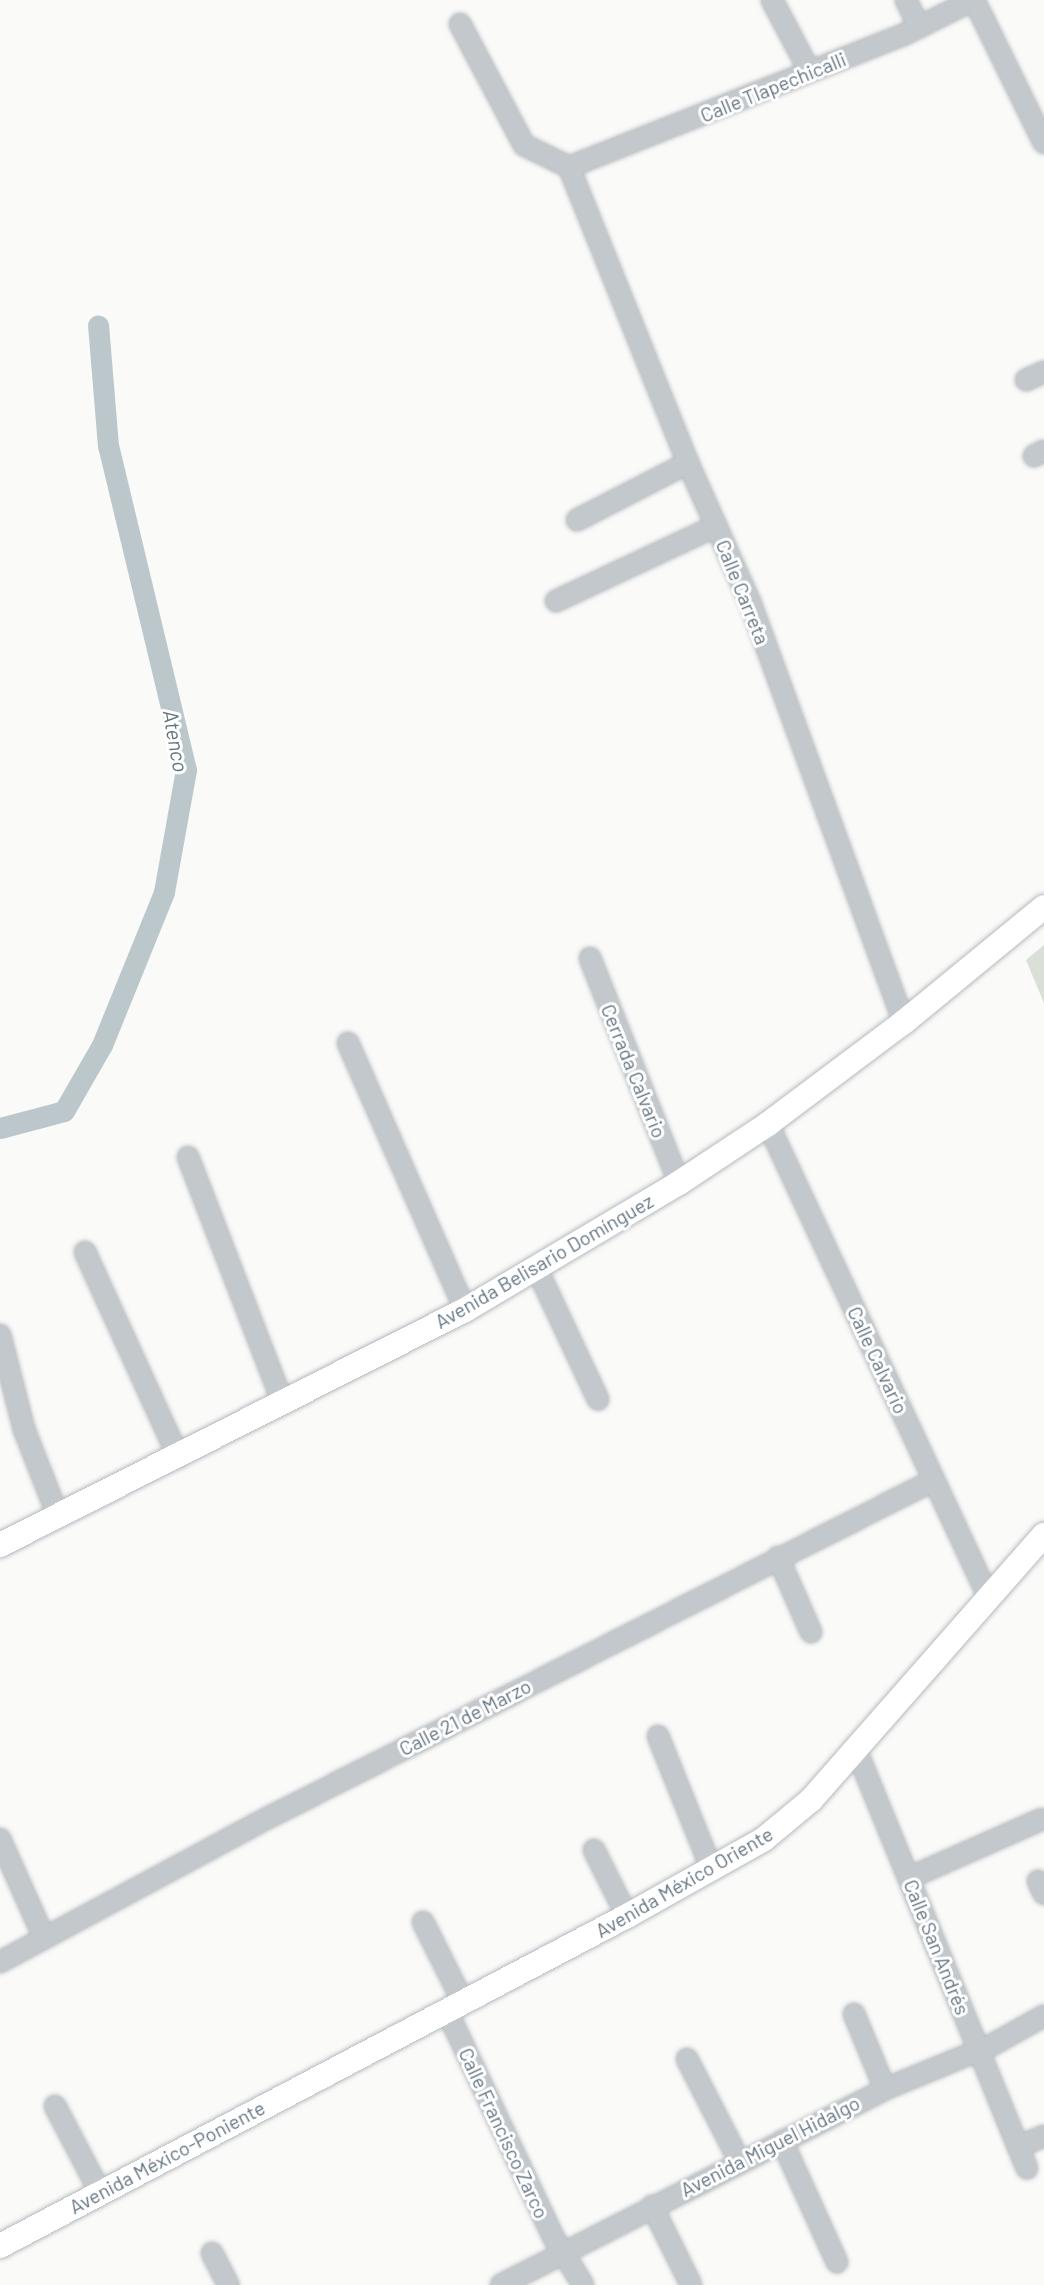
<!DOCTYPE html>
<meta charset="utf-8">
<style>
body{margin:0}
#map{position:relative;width:1044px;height:2285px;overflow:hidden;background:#fafaf8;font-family:Barlow,sans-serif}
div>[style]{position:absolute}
.green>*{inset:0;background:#dadfd7}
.canal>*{height:21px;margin:-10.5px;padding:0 10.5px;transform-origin:10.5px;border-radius:10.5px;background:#bbc7cb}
.roads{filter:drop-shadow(0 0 2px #b5babe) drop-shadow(0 0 2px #b5babe)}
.minor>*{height:20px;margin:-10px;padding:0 10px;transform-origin:10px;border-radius:10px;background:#c3c8cc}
.major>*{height:24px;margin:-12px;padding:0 12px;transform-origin:12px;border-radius:12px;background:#fff}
span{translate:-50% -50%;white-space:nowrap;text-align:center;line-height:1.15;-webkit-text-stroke:6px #fff;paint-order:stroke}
.street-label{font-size:20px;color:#657683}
.water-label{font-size:21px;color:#60757c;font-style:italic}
</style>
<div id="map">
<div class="green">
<div style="clip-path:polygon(1044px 945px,1044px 1003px,1026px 960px)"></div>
</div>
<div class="canal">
<div style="left:0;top:1128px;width:66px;rotate:-14.9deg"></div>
<div style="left:64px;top:1111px;width:76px;rotate:-60.1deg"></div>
<div style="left:102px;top:1045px;width:165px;rotate:-67.9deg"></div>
<div style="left:164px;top:892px;width:124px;rotate:-79.8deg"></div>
<div style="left:186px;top:770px;width:333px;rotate:-103.5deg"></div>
<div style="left:108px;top:446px;width:121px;rotate:-94.7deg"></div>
</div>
<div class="roads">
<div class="minor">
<div style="left:772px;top:0;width:81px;rotate:62.2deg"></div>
<div style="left:906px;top:0;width:30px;rotate:64deg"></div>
<div style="left:974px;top:0;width:159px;rotate:63.9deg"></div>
<div style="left:460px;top:24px;width:137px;rotate:62.1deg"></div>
<div style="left:524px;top:145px;width:50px;rotate:26.1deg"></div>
<div style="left:569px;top:167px;width:319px;rotate:68.1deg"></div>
<div style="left:688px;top:463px;width:152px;rotate:66deg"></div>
<div style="left:750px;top:602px;width:447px;rotate:69.9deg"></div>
<div style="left:569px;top:167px;width:361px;rotate:-21.6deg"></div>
<div style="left:905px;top:34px;width:76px;rotate:-26.6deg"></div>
<div style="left:1026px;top:380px;width:20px;rotate:-24deg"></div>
<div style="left:1034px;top:456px;width:11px;rotate:-27deg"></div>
<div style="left:577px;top:520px;width:125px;rotate:-27.2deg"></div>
<div style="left:556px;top:601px;width:177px;rotate:-25.1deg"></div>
<div style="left:590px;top:958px;width:242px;rotate:68.4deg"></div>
<div style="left:348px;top:1043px;width:292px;rotate:66.3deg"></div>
<div style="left:768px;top:1124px;width:521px;rotate:65.01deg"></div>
<div style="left:188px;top:1157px;width:264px;rotate:68.9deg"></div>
<div style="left:85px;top:1252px;width:226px;rotate:65.5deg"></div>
<div style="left:537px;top:1269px;width:144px;rotate:64.9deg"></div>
<div style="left:0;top:1335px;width:97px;rotate:75.7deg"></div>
<div style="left:24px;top:1429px;width:93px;rotate:68.7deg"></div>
<div style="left:778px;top:1557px;width:82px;rotate:66.3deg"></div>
<div style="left:658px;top:1736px;width:144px;rotate:68.1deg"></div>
<div style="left:855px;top:1747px;width:455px;rotate:67.8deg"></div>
<div style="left:0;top:1839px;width:108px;rotate:66deg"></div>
<div style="left:594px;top:1850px;width:74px;rotate:63.4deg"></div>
<div style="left:909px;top:1878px;width:145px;rotate:-23.9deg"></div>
<div style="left:1038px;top:1881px;width:14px;rotate:65deg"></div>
<div style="left:423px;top:1922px;width:89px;rotate:63.4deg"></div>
<div style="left:0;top:1962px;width:293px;rotate:-28.3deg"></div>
<div style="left:258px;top:1823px;width:758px;rotate:-26.9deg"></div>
<div style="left:447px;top:2011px;width:251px;rotate:64.8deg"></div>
<div style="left:554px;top:2238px;width:55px;rotate:58.3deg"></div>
<div style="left:854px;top:2014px;width:81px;rotate:67.5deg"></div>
<div style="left:687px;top:2059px;width:116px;rotate:62.8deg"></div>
<div style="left:55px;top:2106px;width:97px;rotate:62.4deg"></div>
<div style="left:782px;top:2141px;width:133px;rotate:65.6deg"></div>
<div style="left:1018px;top:2147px;width:28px;rotate:-23deg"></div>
<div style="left:652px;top:2206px;width:88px;rotate:63.7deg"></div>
<div style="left:212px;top:2253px;width:36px;rotate:63deg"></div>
<div style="left:501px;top:2285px;width:431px;rotate:-27deg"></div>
<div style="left:885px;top:2089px;width:113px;rotate:-22.3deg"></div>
<div style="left:990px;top:2046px;width:62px;rotate:-29.1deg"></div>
</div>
<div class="major">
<div style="left:0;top:1545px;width:521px;rotate:-26.81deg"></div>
<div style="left:465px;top:1310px;width:249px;rotate:-30.7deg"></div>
<div style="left:679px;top:1183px;width:107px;rotate:-33.5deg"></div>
<div style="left:768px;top:1124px;width:170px;rotate:-36.9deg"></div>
<div style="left:904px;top:1022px;width:181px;rotate:-39.4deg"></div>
<div style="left:0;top:2246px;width:709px;rotate:-27.76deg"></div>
<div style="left:627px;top:1916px;width:157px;rotate:-29.3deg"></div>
<div style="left:764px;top:1839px;width:61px;rotate:-39.7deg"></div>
<div style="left:811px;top:1800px;width:353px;rotate:-48.7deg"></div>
</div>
</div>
<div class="street-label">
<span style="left:773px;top:87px;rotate:-22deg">Calle Tlapechicalli</span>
<span style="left:743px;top:592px;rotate:68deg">Calle Carreta</span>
<span style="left:634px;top:1071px;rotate:68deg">Cerrada Calvario</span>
<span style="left:544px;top:1261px;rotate:-30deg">Avenida Belisario Domínguez</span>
<span style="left:878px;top:1360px;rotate:65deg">Calle Calvario</span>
<span style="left:465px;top:1717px;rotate:-27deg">Calle 21 de Marzo</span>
<span style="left:684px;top:1882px;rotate:-30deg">Avenida México Oriente</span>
<span style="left:937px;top:1947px;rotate:68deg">Calle San Andrés</span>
<span style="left:504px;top:2133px;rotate:65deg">Calle Francisco Zarco</span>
<span style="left:770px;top:2146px;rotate:-27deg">Avenida Miguel Hidalgo</span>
<span style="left:167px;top:2157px;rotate:-28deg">Avenida México-Poniente</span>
</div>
<div class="water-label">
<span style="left:176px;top:741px;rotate:80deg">Atenco</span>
</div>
</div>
